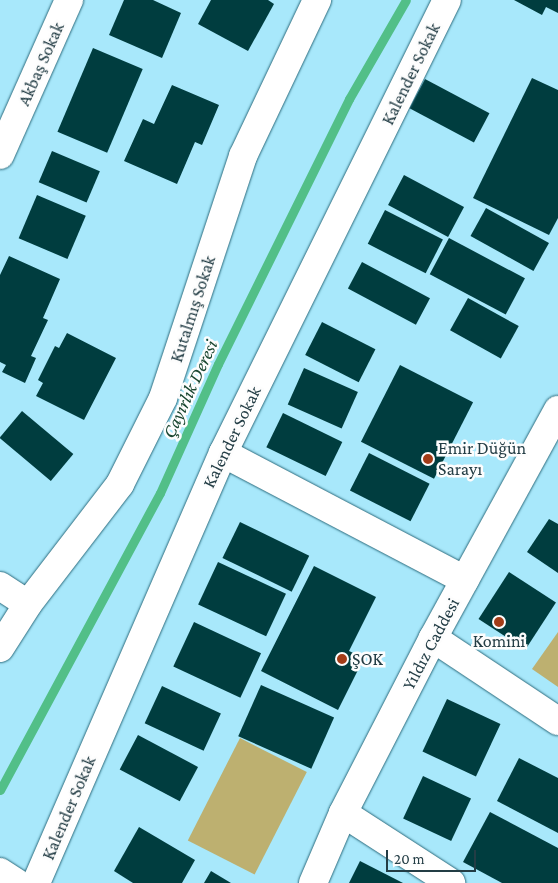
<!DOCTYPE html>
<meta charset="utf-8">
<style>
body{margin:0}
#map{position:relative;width:558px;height:883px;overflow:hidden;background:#a8e8fb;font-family:"Crimson Pro",serif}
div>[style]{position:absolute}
.green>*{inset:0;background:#bdb070;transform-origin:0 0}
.stream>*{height:9px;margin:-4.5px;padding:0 4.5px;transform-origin:4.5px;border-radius:4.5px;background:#52bf88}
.building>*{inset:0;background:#003d3f;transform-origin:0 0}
.roads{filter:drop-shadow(0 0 1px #2c6b7d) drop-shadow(0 0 1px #2c6b7d)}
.minor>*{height:28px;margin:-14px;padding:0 14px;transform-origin:14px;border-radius:14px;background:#fff}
.tertiary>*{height:28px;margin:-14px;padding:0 14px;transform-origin:14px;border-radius:14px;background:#fff}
.dots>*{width:14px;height:14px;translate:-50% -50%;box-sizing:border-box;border:2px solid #fdfdfd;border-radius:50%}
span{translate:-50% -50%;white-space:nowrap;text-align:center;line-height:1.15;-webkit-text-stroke:5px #fdfdfd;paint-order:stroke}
.street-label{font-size:18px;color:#233d45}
.poi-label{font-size:18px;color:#233d45}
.left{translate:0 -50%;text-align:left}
.water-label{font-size:19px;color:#194630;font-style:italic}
.scale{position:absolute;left:386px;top:850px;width:90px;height:22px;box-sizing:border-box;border:2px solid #233d45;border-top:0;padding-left:6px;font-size:15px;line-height:18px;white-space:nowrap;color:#233d45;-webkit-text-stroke:4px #fdfdfd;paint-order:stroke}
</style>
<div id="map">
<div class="green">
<div style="clip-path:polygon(558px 632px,558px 687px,532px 669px)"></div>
<div style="left:240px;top:738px;width:75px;height:115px;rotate:27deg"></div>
</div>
<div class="stream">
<div style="left:0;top:790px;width:337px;rotate:-61.7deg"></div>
<div style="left:160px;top:493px;width:141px;rotate:-65.8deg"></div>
<div style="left:218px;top:364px;width:296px;rotate:-63.7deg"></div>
<div style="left:349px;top:99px;width:114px;rotate:-60.1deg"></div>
</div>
<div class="building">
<div style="clip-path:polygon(124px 0,153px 0,181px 13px,162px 58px,109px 35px)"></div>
<div style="clip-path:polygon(211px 0,268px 0,274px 4px,248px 51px,198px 24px)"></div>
<div style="clip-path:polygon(514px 0,558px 0,558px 13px,546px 7px,542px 15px)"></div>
<div style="left:93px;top:48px;width:54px;height:91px;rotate:23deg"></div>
<div style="clip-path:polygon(532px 78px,558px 90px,558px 218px,549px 235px,473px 198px)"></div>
<div style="left:425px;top:79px;width:73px;height:33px;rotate:28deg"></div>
<div style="clip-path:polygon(172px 85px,219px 105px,202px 145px,195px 142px,177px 184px,124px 161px,143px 119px,154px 124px)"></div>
<div style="left:52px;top:151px;width:52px;height:34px;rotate:23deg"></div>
<div style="left:404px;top:175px;width:68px;height:34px;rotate:28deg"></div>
<div style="left:37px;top:195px;width:53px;height:47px;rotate:23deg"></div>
<div style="left:486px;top:208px;width:72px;height:32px;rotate:29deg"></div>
<div style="left:385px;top:210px;width:65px;height:38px;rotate:27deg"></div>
<div style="left:449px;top:238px;width:86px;height:41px;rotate:28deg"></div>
<div style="clip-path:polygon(9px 256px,60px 279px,43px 318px,48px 320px,31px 356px,36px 358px,25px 383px,2px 372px,6px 365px,0 362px,0 275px)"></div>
<div style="left:362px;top:262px;width:77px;height:30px;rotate:28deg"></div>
<div style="left:468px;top:298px;width:58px;height:37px;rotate:29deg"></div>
<div style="left:322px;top:322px;width:60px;height:37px;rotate:27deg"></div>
<div style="clip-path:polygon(67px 333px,116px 358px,84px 420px,36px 396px,43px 383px,38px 380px,55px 346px,59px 348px)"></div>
<div style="left:400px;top:365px;width:82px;height:86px;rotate:27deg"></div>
<div style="left:304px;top:368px;width:59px;height:40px;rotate:24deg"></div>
<div style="left:22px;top:411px;width:67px;height:35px;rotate:40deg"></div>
<div style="left:283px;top:413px;width:66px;height:38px;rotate:26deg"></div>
<div style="left:369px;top:453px;width:68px;height:42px;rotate:27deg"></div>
<div style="clip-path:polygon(549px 519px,558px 524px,558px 573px,527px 552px)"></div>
<div style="left:240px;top:522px;width:77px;height:40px;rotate:26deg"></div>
<div style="left:218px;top:562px;width:75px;height:47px;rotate:25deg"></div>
<div style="clip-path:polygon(314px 566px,376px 597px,349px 651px,364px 658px,338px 710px,261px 671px)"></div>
<div style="left:509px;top:572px;width:56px;height:56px;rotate:33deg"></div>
<div style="left:194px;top:622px;width:74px;height:49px;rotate:25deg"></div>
<div style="left:261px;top:685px;width:80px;height:56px;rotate:24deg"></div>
<div style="left:162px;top:686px;width:65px;height:41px;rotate:25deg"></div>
<div style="left:447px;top:699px;width:59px;height:58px;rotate:25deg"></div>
<div style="left:138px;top:735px;width:68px;height:39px;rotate:28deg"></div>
<div style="clip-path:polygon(519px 758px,558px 778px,558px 833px,497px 801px)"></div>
<div style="left:423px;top:776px;width:53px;height:47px;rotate:25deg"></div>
<div style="clip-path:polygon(490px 812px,558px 848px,558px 883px,502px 883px,463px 862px)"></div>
<div style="clip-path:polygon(139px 827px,195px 860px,182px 883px,133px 883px,114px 871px)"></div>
<div style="clip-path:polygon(360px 861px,403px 883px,349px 883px)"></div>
<div style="clip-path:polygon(211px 871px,231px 883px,204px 883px)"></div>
</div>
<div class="roads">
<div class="minor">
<div style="left:0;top:155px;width:170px;rotate:-66deg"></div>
<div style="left:223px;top:453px;width:273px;rotate:27.7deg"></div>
<div style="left:0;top:586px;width:33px;rotate:33deg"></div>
<div style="left:433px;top:638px;width:150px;rotate:33.6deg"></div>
<div style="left:0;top:648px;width:52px;rotate:-57.5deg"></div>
<div style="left:28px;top:604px;width:151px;rotate:-52.5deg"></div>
<div style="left:120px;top:484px;width:96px;rotate:-63.4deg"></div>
<div style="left:163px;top:398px;width:255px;rotate:-71.7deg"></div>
<div style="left:243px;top:156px;width:173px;rotate:-64.6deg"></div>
<div style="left:343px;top:813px;width:129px;rotate:32.9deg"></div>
<div style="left:36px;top:883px;width:469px;rotate:-66.5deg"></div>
<div style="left:223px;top:453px;width:505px;rotate:-63.69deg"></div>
</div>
<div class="tertiary">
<div style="left:0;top:872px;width:20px;rotate:33deg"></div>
<div style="left:313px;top:883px;width:76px;rotate:-66.8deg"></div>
<div style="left:343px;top:813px;width:197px;rotate:-62.8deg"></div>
<div style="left:433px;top:638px;width:260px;rotate:-61.3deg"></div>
</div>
</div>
<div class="dots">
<div style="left:428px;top:459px;background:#a33c17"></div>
<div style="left:499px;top:622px;background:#a33c17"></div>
<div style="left:342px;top:659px;background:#a33c17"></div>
</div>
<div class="street-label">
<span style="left:41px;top:64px;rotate:-66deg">Akbaş Sokak</span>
<span style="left:411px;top:74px;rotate:-64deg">Kalender Sokak</span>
<span style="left:193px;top:309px;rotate:-72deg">Kutalmış Sokak</span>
<span style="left:232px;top:437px;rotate:-64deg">Kalender Sokak</span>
<span style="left:431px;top:644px;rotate:-62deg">Yıldız Caddesi</span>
<span style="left:69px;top:808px;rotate:-67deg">Kalender Sokak</span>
</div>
<div class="poi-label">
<span class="left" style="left:438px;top:459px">Emir Düğün<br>Sarayı</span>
<span style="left:499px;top:641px">Komini</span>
<span class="left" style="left:352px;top:659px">ŞOK</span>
</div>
<div class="water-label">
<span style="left:190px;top:389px;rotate:-65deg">Çayırlık Deresi</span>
</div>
<div class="scale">20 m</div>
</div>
